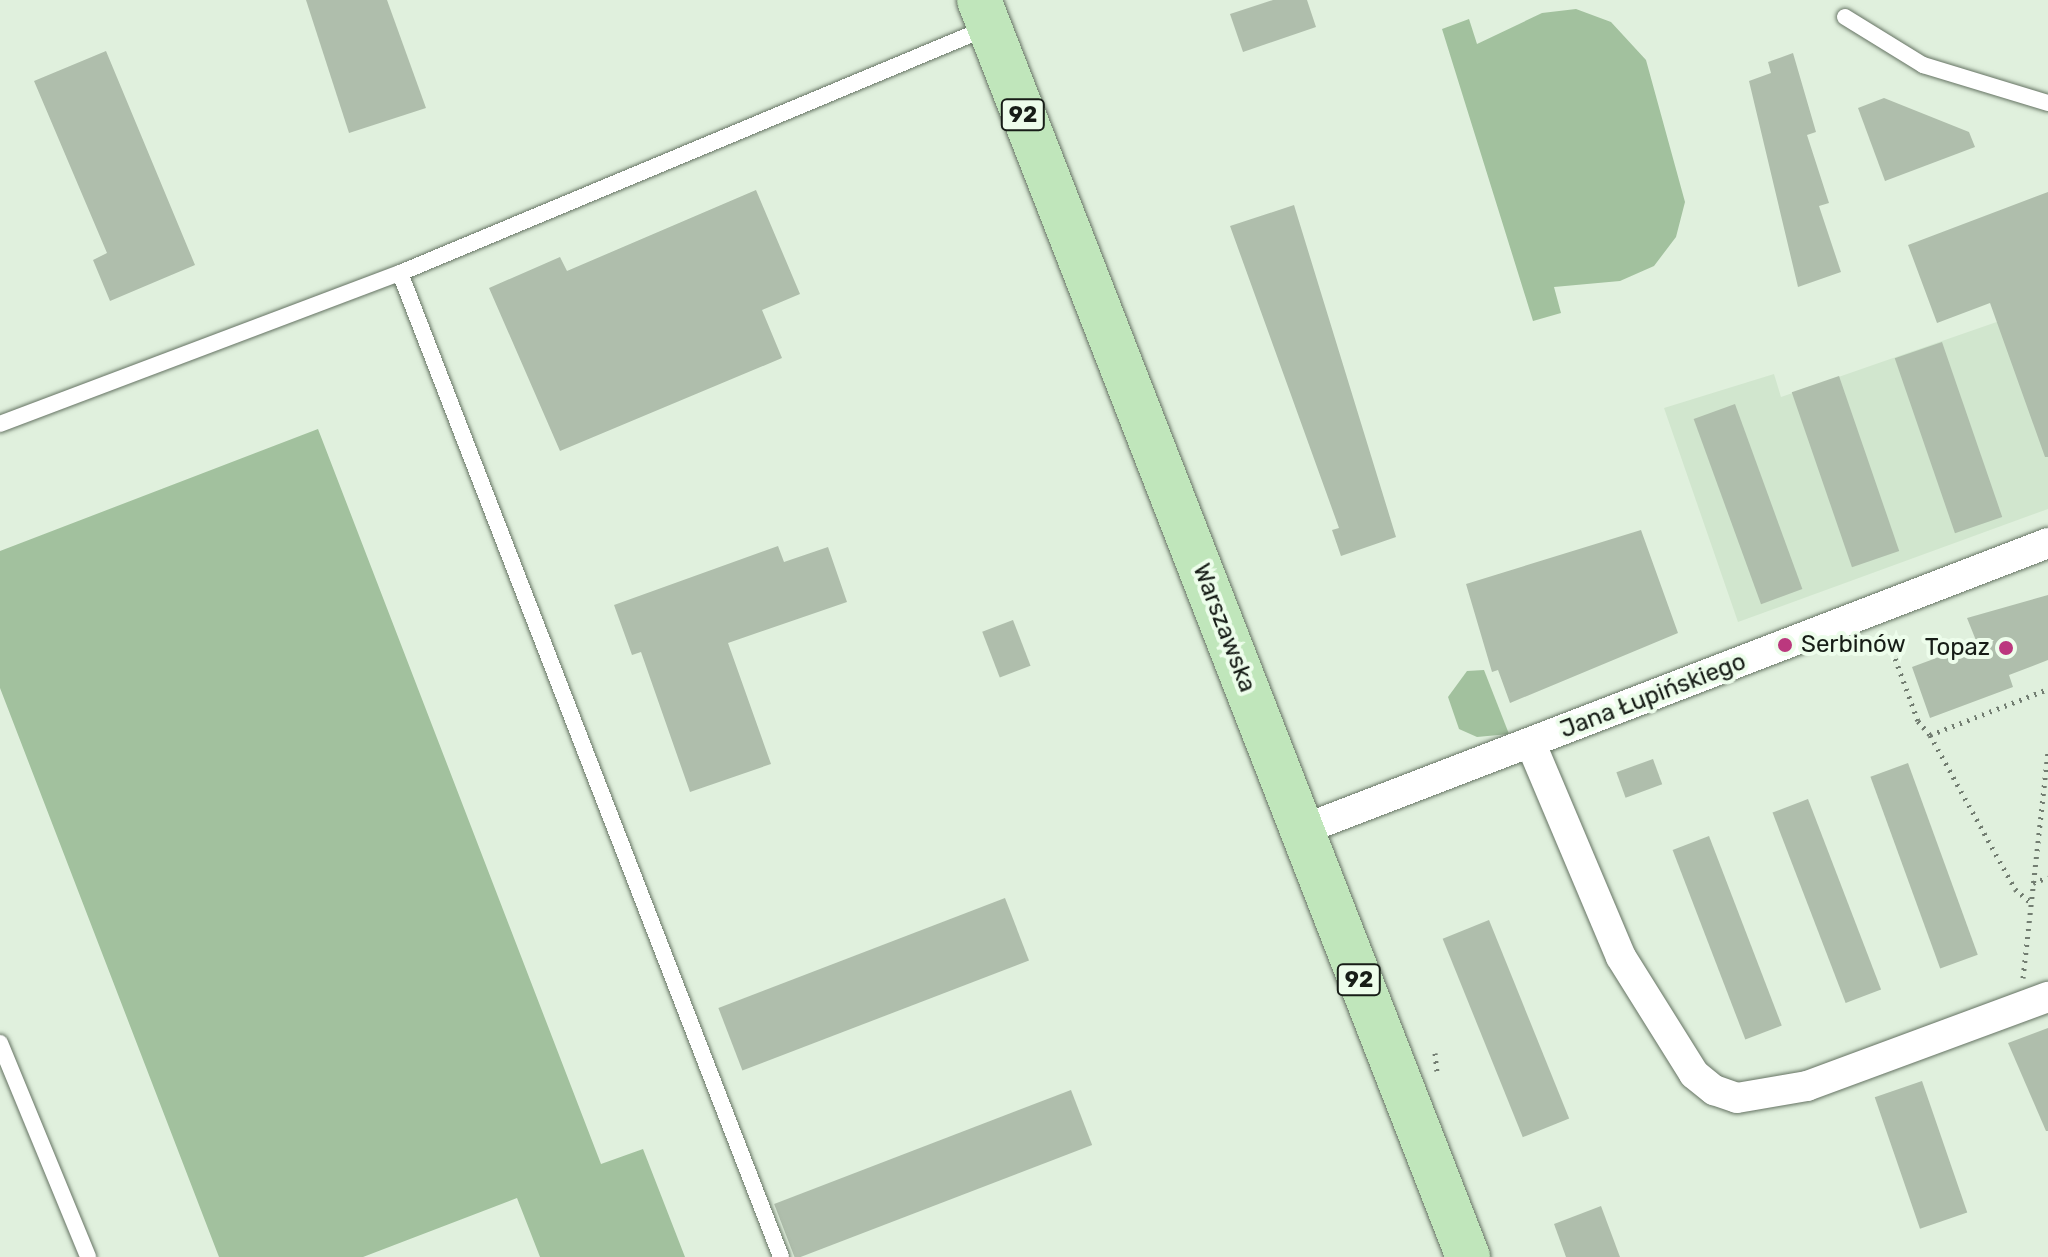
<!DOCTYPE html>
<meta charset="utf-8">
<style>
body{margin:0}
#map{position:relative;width:2048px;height:1257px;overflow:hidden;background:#e0f0dd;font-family:Rubik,sans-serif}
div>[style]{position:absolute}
.built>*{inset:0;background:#d1e6ce}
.green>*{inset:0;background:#a2c19e}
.building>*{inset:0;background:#afbeac;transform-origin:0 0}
.path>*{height:5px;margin-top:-2.5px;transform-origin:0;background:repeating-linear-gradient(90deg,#727d71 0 2px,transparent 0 8px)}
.roads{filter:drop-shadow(0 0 2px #657363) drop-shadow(0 0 2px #657363)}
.service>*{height:16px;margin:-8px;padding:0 8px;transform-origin:8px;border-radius:8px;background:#fff}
.minor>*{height:30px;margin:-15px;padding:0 15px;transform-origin:15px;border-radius:15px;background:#fff}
.primary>*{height:44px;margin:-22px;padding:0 22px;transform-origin:22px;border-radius:22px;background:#c0e6bb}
.dots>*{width:22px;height:22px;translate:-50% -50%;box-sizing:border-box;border:4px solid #edfdeb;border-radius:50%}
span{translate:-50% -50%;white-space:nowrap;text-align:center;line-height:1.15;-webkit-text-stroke:8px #edfdeb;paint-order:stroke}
.shield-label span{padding:2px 6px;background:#edfdeb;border:2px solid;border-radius:6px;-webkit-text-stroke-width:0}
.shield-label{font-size:22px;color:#171d17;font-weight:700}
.street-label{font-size:24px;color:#171d17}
.poi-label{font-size:24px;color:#171d17}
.left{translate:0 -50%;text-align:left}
.right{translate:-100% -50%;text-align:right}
</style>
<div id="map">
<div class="built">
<div style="clip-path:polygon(2048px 304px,2048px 509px,1738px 622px,1664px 408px,1774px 374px,1781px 397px)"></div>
</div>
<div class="green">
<div style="clip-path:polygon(1576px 9px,1611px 22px,1646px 60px,1685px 202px,1676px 237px,1654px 266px,1620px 281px,1554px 287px,1561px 313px,1533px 321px,1442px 29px,1469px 19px,1477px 44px,1542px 13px)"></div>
<div style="clip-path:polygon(318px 429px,601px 1164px,643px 1149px,685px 1257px,540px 1257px,517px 1198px,363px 1257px,219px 1257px,0 688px,0 551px)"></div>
<div style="clip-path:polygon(1484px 670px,1509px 734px,1477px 737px,1459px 729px,1448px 697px,1467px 671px)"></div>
</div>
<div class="building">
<div style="clip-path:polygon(306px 0,387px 0,426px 108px,349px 133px)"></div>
<div style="clip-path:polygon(1273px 0,1307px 0,1316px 27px,1243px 52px,1230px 14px)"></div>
<div style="clip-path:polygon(106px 51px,195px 265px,110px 301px,93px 260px,107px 253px,34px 81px)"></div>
<div style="clip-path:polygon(1793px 53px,1816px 132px,1807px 135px,1829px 203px,1819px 206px,1841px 272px,1798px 287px,1749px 81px,1771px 73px,1768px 62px)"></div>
<div style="clip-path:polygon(1884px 98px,1969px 132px,1975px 147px,1885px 181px,1858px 108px)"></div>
<div style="clip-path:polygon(756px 190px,800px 294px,762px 310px,782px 358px,560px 451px,489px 288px,560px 257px,567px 271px)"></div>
<div style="clip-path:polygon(2048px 192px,2048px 457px,2045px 457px,1990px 303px,1937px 323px,1908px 245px)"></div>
<div style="clip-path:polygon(1294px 205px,1396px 537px,1341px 556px,1332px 530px,1339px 528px,1230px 226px)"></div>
<div style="left:1942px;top:342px;width:185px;height:50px;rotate:71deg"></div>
<div style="left:1839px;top:376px;width:185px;height:50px;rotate:71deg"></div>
<div style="left:1735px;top:404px;width:197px;height:44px;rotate:70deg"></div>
<div style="clip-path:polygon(1641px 530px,1678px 633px,1510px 703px,1498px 670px,1492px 672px,1466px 584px)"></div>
<div style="clip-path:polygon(778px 546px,784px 562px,828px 547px,847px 602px,728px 643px,771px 764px,690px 792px,641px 652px,632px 655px,614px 605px)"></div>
<div style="clip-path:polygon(2048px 595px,2048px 660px,2009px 675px,2013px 687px,1930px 718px,1912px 667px,1977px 643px,1967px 618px)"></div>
<div style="left:1013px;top:620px;width:49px;height:33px;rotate:69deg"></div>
<div style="left:1653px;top:759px;width:27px;height:39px;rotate:70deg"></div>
<div style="left:1908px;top:763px;width:204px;height:40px;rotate:70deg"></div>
<div style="left:1808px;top:799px;width:204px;height:38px;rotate:69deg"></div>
<div style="left:1709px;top:836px;width:203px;height:39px;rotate:69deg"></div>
<div style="left:1005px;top:898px;width:67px;height:307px;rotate:69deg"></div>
<div style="left:1489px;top:920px;width:214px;height:50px;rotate:68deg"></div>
<div style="clip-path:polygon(2048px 1028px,2048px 1131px,2046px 1131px,2008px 1043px)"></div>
<div style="left:1922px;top:1081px;width:139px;height:50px;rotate:71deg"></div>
<div style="left:1071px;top:1090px;width:59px;height:318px;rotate:69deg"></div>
<div style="clip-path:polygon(1601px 1206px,1620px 1257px,1566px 1257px,1554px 1224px)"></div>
</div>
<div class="path">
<div style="left:1887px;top:636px;width:90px;rotate:70deg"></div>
<div style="left:1918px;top:721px;width:18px;rotate:49deg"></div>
<div style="left:1930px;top:735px;width:127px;rotate:-21.3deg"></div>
<div style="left:1930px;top:735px;width:176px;rotate:61.1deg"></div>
<div style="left:2015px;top:889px;width:21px;rotate:41deg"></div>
<div style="left:2033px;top:883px;width:16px;rotate:-22deg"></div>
<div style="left:2023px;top:978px;width:227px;rotate:-83.7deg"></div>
<div style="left:1435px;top:1053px;width:18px;rotate:84deg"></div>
</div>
<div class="roads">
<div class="service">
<div style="left:1845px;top:17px;width:92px;rotate:31.6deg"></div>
<div style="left:1923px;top:65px;width:131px;rotate:16.9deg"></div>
<div style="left:400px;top:273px;width:638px;rotate:-22.67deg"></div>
<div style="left:0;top:424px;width:428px;rotate:-20.7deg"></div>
<div style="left:400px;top:273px;width:1055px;rotate:68.83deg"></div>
<div style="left:0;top:1043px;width:231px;rotate:67.6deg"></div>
</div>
<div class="minor">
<div style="left:1531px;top:744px;width:231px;rotate:67.1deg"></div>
<div style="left:1621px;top:957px;width:138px;rotate:58deg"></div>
<div style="left:1694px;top:1074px;width:26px;rotate:39deg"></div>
<div style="left:1714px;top:1090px;width:24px;rotate:19deg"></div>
<div style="left:1737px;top:1098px;width:71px;rotate:-9.7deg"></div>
<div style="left:1807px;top:1086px;width:257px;rotate:-20.3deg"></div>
<div style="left:1302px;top:830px;width:799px;rotate:-21.04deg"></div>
</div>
<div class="primary">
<div style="left:979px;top:0;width:1349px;rotate:68.74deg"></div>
</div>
</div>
<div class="dots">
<div style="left:1785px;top:645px;background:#bb387e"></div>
<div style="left:2006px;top:648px;background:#bb387e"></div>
</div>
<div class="shield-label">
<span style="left:1023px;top:115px">92</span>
<span style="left:1359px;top:980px">92</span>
</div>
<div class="street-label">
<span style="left:1224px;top:628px;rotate:69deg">Warszawska</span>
<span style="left:1653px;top:696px;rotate:-21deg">Jana Łupińskiego</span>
</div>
<div class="poi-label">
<span class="left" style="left:1801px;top:645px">Serbinów</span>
<span class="right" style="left:1990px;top:648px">Topaz</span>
</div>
</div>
